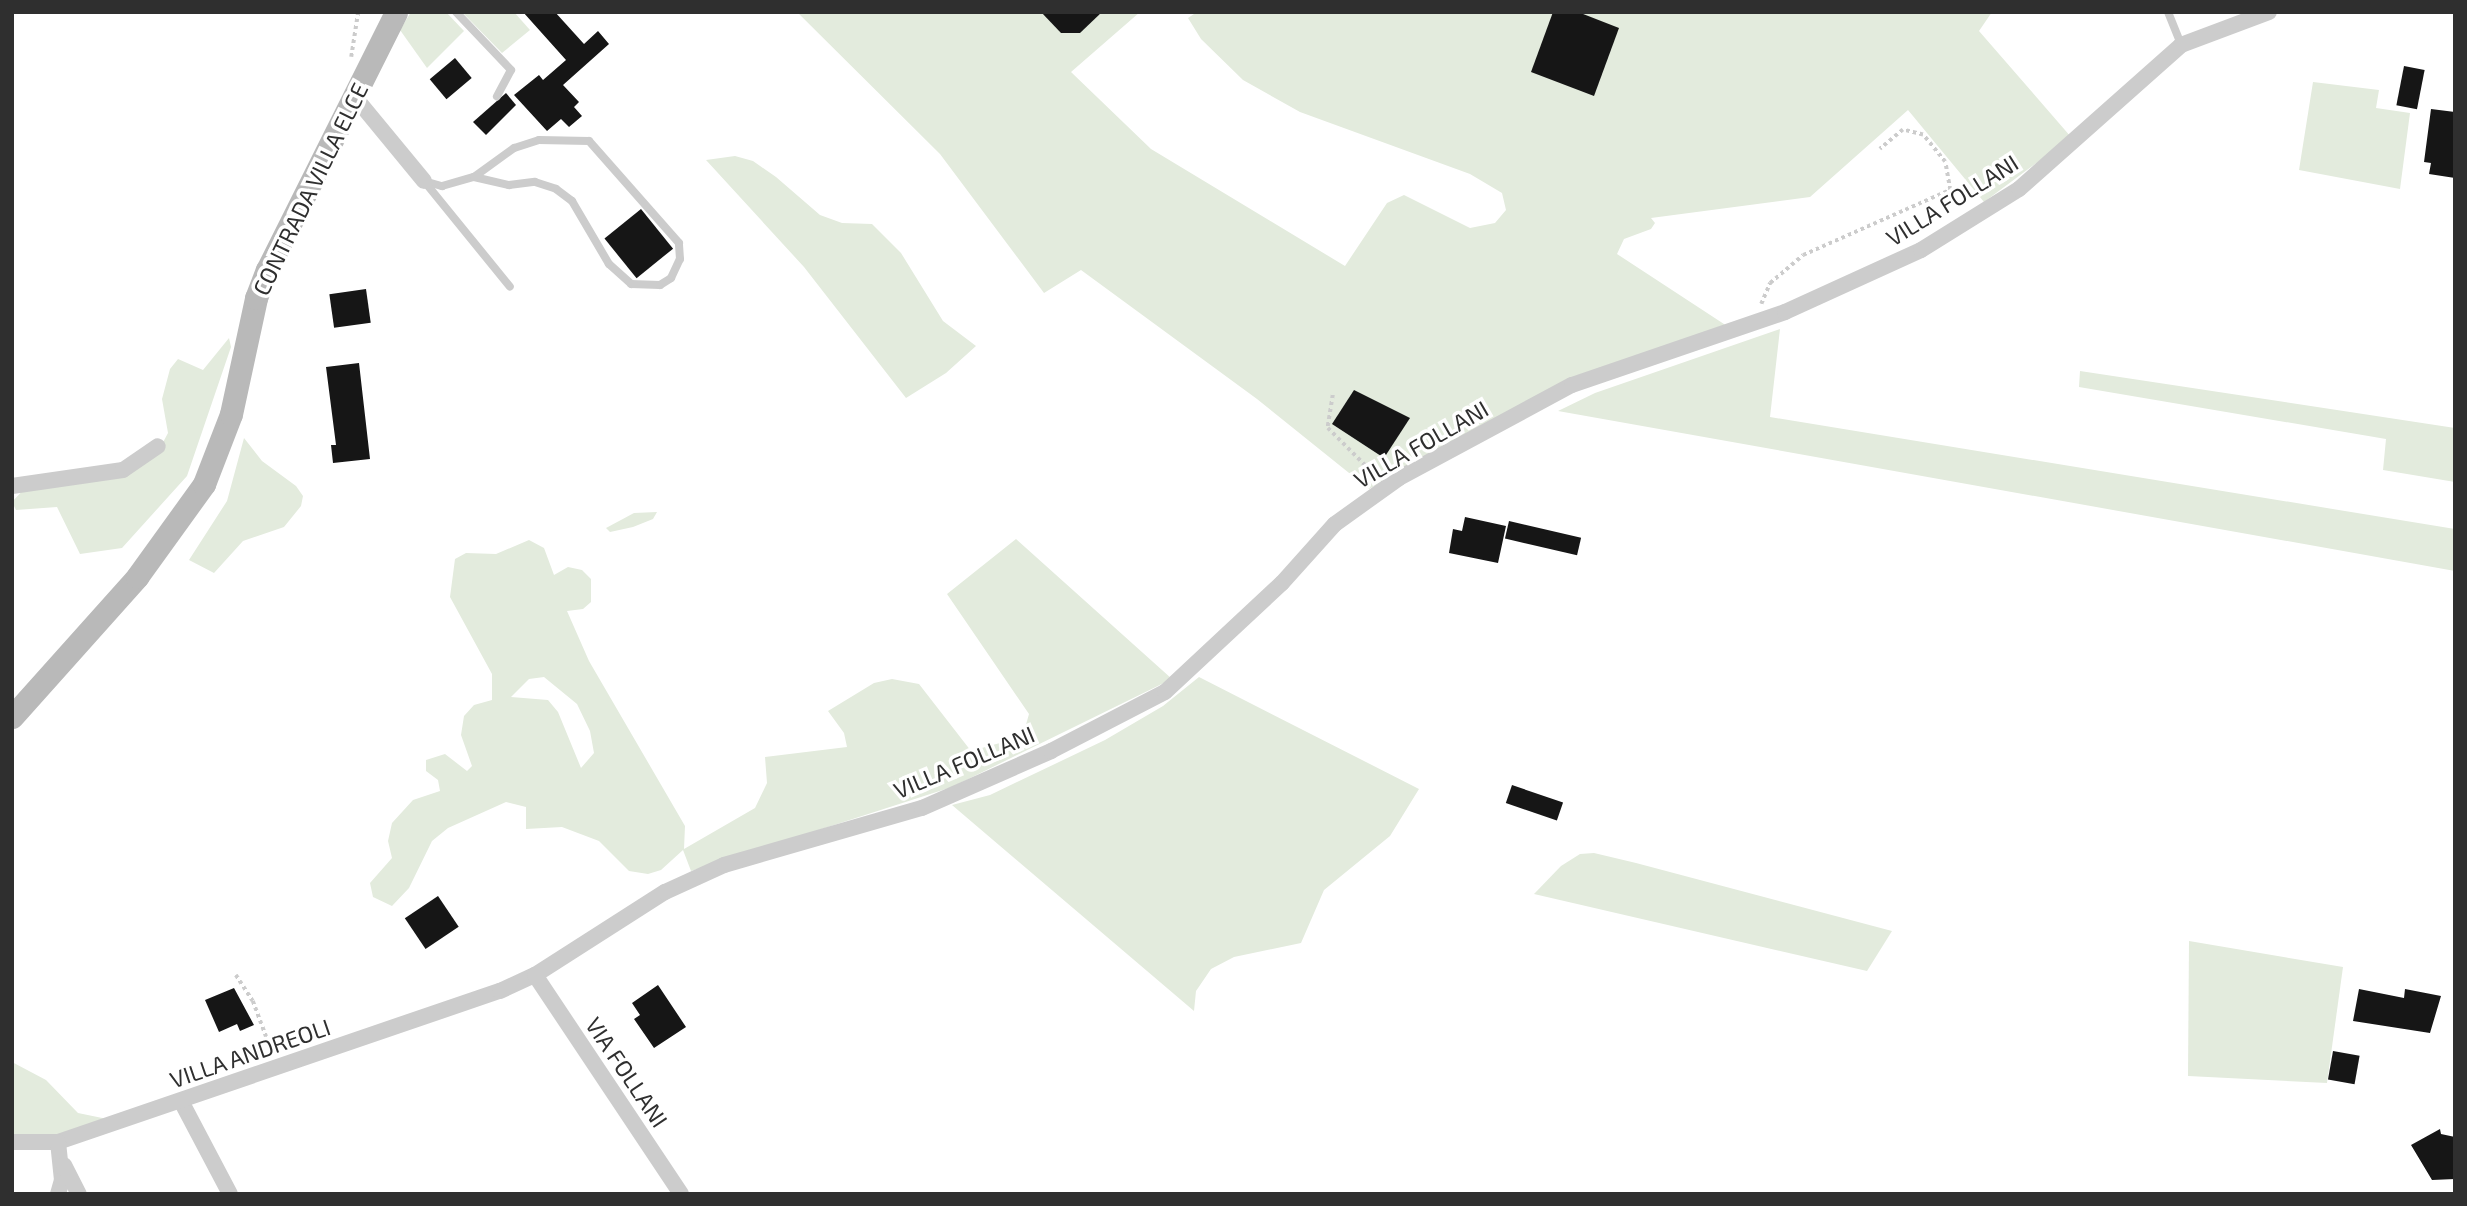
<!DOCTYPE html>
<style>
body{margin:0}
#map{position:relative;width:2467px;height:1206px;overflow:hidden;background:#fff;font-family:"Exo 2",sans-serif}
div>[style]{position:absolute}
.green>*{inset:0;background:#e3ebdd}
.building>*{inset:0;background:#161616;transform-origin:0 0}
.path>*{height:3.5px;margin-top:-1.75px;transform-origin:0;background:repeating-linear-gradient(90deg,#ccc 0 3.5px,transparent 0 7px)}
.lane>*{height:8px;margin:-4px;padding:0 4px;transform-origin:4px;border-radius:4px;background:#ccc}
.street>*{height:16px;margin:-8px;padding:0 8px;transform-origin:8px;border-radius:8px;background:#ccc}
.secondary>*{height:23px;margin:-11.5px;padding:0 11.5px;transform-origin:11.5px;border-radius:11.5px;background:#b9b9b9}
span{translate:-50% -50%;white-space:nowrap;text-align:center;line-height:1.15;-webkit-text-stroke:7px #fff;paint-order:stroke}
.street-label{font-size:23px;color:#2f2f2f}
.frame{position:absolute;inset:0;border:14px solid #2f2f2f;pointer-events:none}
</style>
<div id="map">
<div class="green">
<div style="clip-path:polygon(411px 12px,446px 12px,464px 31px,427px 68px,400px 30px)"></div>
<div style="clip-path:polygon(462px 12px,514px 12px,530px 30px,502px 53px)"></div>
<div style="clip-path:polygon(797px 12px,1140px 12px,1071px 72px,1151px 149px,1345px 266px,1387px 203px,1404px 195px,1470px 228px,1495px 223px,1506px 210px,1502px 193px,1470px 174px,1300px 112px,1243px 80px,1201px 39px,1188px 18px,1197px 12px,1992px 12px,1979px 31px,2071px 137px,1984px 202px,1908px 110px,1810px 197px,1651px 218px,1655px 223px,1651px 229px,1624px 239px,1617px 254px,1727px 326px,1480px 430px,1369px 489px,1257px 399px,1081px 270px,1044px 293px,940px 154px)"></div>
<div style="clip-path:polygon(2313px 82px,2379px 90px,2376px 108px,2410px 113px,2400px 189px,2299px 170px)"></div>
<div style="clip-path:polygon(735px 156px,753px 161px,776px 177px,820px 215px,842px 223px,872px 224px,901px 253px,943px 321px,976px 346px,946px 373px,906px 398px,804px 267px,706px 160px)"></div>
<div style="clip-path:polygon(1780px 329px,1770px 417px,2455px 529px,2455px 571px,1558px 411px,1595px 393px)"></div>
<div style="clip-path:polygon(229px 338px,231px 347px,187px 476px,122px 548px,80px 554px,57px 507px,16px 510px,12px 502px,26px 487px,76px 482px,161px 446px,168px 433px,162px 399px,170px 369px,178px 359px,203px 370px)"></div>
<div style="clip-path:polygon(2080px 371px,2455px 428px,2455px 482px,2383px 470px,2386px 439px,2079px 387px)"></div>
<div style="clip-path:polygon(244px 438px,262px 461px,296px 486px,303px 496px,301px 506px,284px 527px,243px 541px,214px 573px,189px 560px,227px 501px)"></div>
<div style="clip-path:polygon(657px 512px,653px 519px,633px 527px,610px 532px,606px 528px,634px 513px)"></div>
<div style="clip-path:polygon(evenodd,1016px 539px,1172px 679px,952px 787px,691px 871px,683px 850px,661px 870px,648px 874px,629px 871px,599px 841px,562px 827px,526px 829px,526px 807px,506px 802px,448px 828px,432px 841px,409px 888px,392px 906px,373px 897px,370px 883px,392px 858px,388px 841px,392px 823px,413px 800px,440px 791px,438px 780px,426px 771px,426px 760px,445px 754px,467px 771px,472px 766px,461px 735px,464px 716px,474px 705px,492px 700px,492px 674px,450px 597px,455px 559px,466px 553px,496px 554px,529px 540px,544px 548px,554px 575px,568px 567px,582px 570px,591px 579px,591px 602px,583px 609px,567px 611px,589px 661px,685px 826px,684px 849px,755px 808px,767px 783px,765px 757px,847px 747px,844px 733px,828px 711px,874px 683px,892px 679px,919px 684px,971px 751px,1007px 741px,1025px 728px,1029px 714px,947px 594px,1016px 539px,544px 677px,577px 704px,590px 731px,594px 753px,581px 768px,558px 712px,548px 700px,511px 697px,529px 679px,544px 677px)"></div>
<div style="clip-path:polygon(1199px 677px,1419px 789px,1390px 836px,1324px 890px,1301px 943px,1234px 957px,1211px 969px,1196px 991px,1194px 1011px,952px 805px,990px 795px,1105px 740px,1163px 706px)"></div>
<div style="clip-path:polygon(1594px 853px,1636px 863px,1892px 931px,1867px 971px,1534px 894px,1561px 866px,1580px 854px)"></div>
<div style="clip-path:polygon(2189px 941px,2343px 967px,2327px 1083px,2188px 1076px)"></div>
<div style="clip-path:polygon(12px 1062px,46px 1080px,78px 1113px,112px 1120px,62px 1138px,12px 1138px)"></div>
</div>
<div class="building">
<div style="clip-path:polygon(523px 12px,555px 12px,584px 44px,598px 31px,609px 44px,563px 85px,579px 102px,574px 107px,582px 116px,569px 127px,561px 119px,547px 131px,514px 95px,539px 75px,543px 80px,566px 60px)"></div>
<div style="clip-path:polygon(1041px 12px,1102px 12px,1080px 33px,1061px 33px)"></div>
<div style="clip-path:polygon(1553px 12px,1578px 12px,1619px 28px,1594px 96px,1531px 72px)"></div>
<div style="left:455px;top:58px;width:26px;height:33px;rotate:50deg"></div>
<div style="left:2404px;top:66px;width:21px;height:40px;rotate:11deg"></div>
<div style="clip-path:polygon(506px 93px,516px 105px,486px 135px,473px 122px)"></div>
<div style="clip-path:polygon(2431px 109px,2455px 112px,2455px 178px,2429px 174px,2431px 163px,2424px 162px)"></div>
<div style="left:641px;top:209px;width:51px;height:47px;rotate:51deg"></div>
<div style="left:366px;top:289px;width:34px;height:37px;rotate:82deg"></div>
<div style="clip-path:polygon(359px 363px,370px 459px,333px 463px,331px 445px,336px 445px,326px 367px)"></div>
<div style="clip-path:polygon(1354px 390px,1410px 418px,1384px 458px,1332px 424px)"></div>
<div style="clip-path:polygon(1465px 517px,1506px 526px,1498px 563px,1449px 553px,1453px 529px,1462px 531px)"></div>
<div style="left:1509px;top:521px;width:74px;height:18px;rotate:13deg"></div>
<div style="left:1512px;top:785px;width:54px;height:19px;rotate:19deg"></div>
<div style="left:438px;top:896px;width:37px;height:40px;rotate:56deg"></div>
<div style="clip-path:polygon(658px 985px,686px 1027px,654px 1048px,634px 1019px,640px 1015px,632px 1003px)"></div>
<div style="clip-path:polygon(234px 988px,254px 1025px,240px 1031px,237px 1024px,219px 1032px,205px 1000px)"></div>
<div style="clip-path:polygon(2359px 989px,2404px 998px,2405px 989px,2441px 996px,2430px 1033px,2353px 1021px)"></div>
<div style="left:2333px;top:1051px;width:27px;height:29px;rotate:10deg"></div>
<div style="clip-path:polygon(2440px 1129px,2441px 1134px,2455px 1137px,2455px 1179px,2432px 1180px,2411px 1145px)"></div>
</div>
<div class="path">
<div style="left:351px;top:57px;width:46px;rotate:-81.2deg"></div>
<div style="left:1761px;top:304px;width:23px;rotate:-67deg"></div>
<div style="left:1770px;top:283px;width:43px;rotate:-40.3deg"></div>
<div style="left:1803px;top:255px;width:161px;rotate:-23.9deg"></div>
<div style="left:1950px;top:190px;width:28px;rotate:-100deg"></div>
<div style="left:1945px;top:162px;width:35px;rotate:-129deg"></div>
<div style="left:1923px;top:135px;width:21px;rotate:-166deg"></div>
<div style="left:1903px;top:130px;width:30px;rotate:140deg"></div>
<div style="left:1333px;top:395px;width:33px;rotate:99deg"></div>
<div style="left:1328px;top:428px;width:68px;rotate:45deg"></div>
<div style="left:236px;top:975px;width:31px;rotate:57deg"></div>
<div style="left:253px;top:1001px;width:54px;rotate:69.6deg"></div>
</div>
<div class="lane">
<div style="left:456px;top:12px;width:80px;rotate:46.5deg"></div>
<div style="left:511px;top:70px;width:30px;rotate:118deg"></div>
<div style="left:2168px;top:12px;width:35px;rotate:68deg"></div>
<div style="left:424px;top:181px;width:19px;rotate:16deg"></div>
<div style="left:442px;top:186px;width:33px;rotate:-16deg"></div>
<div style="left:474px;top:177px;width:36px;rotate:13deg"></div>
<div style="left:509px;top:185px;width:26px;rotate:-7deg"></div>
<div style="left:535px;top:182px;width:22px;rotate:18deg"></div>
<div style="left:556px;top:189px;width:20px;rotate:37deg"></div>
<div style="left:572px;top:201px;width:73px;rotate:59.6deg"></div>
<div style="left:609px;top:264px;width:30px;rotate:42deg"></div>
<div style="left:631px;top:284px;width:29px;rotate:2deg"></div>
<div style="left:660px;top:285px;width:13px;rotate:-32deg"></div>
<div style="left:671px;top:278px;width:21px;rotate:-65deg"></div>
<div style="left:680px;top:259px;width:16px;rotate:-94deg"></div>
<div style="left:679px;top:243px;width:136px;rotate:-131.4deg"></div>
<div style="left:589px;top:141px;width:50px;rotate:-178.9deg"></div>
<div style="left:539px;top:140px;width:26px;rotate:162deg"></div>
<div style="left:514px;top:148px;width:49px;rotate:144.1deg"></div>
<div style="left:424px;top:181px;width:136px;rotate:50.9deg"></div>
</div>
<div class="street">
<div style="left:354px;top:96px;width:110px;rotate:50.5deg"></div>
<div style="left:12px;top:486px;width:112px;rotate:-8.2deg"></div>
<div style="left:123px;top:470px;width:42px;rotate:-34.4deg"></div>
<div style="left:535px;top:975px;width:263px;rotate:56.3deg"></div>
<div style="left:181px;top:1101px;width:105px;rotate:62.2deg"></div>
<div style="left:12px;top:1142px;width:46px"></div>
<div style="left:58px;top:1142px;width:467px;rotate:-18.9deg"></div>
<div style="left:500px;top:991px;width:38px;rotate:-25deg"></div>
<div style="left:535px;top:975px;width:154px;rotate:-32.6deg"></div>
<div style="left:665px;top:892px;width:65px;rotate:-24.6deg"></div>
<div style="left:724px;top:865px;width:206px;rotate:-16.1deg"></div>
<div style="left:922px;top:808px;width:141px;rotate:-23.8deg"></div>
<div style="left:1051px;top:751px;width:128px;rotate:-27.4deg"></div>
<div style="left:1165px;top:692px;width:160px;rotate:-43deg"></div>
<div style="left:1282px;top:583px;width:79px;rotate:-48.1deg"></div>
<div style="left:1335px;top:524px;width:79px;rotate:-35.7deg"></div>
<div style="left:1399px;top:478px;width:196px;rotate:-28.3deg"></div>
<div style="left:1572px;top:385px;width:225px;rotate:-18.9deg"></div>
<div style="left:1785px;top:312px;width:149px;rotate:-24.5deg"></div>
<div style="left:1921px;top:250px;width:115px;rotate:-31.9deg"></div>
<div style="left:2019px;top:189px;width:217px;rotate:-41.6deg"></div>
<div style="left:2181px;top:45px;width:94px;rotate:-20.6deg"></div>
<div style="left:58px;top:1142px;width:38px;rotate:84deg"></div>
<div style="left:62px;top:1180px;width:15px;rotate:106deg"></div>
<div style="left:64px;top:1165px;width:33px;rotate:63deg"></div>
</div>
<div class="secondary">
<div style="left:12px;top:717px;width:188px;rotate:-48.2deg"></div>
<div style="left:137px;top:577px;width:115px;rotate:-54.2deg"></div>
<div style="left:204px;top:484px;width:75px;rotate:-68.9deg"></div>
<div style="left:231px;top:414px;width:119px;rotate:-77.8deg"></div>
<div style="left:256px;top:298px;width:30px;rotate:-69deg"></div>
<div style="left:267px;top:270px;width:288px;rotate:-63.4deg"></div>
</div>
<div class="street-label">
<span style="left:310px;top:189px;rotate:-64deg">CONTRADA VILLA ELCE</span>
<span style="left:1952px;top:200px;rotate:-32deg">VILLA FOLLANI</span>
<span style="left:1421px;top:444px;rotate:-30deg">VILLA FOLLANI</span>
<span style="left:964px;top:762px;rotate:-23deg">VILLA FOLLANI</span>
<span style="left:250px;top:1053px;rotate:-19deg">VILLA ANDREOLI</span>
<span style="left:627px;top:1072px;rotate:56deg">VIA FOLLANI</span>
</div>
<div class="frame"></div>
</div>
